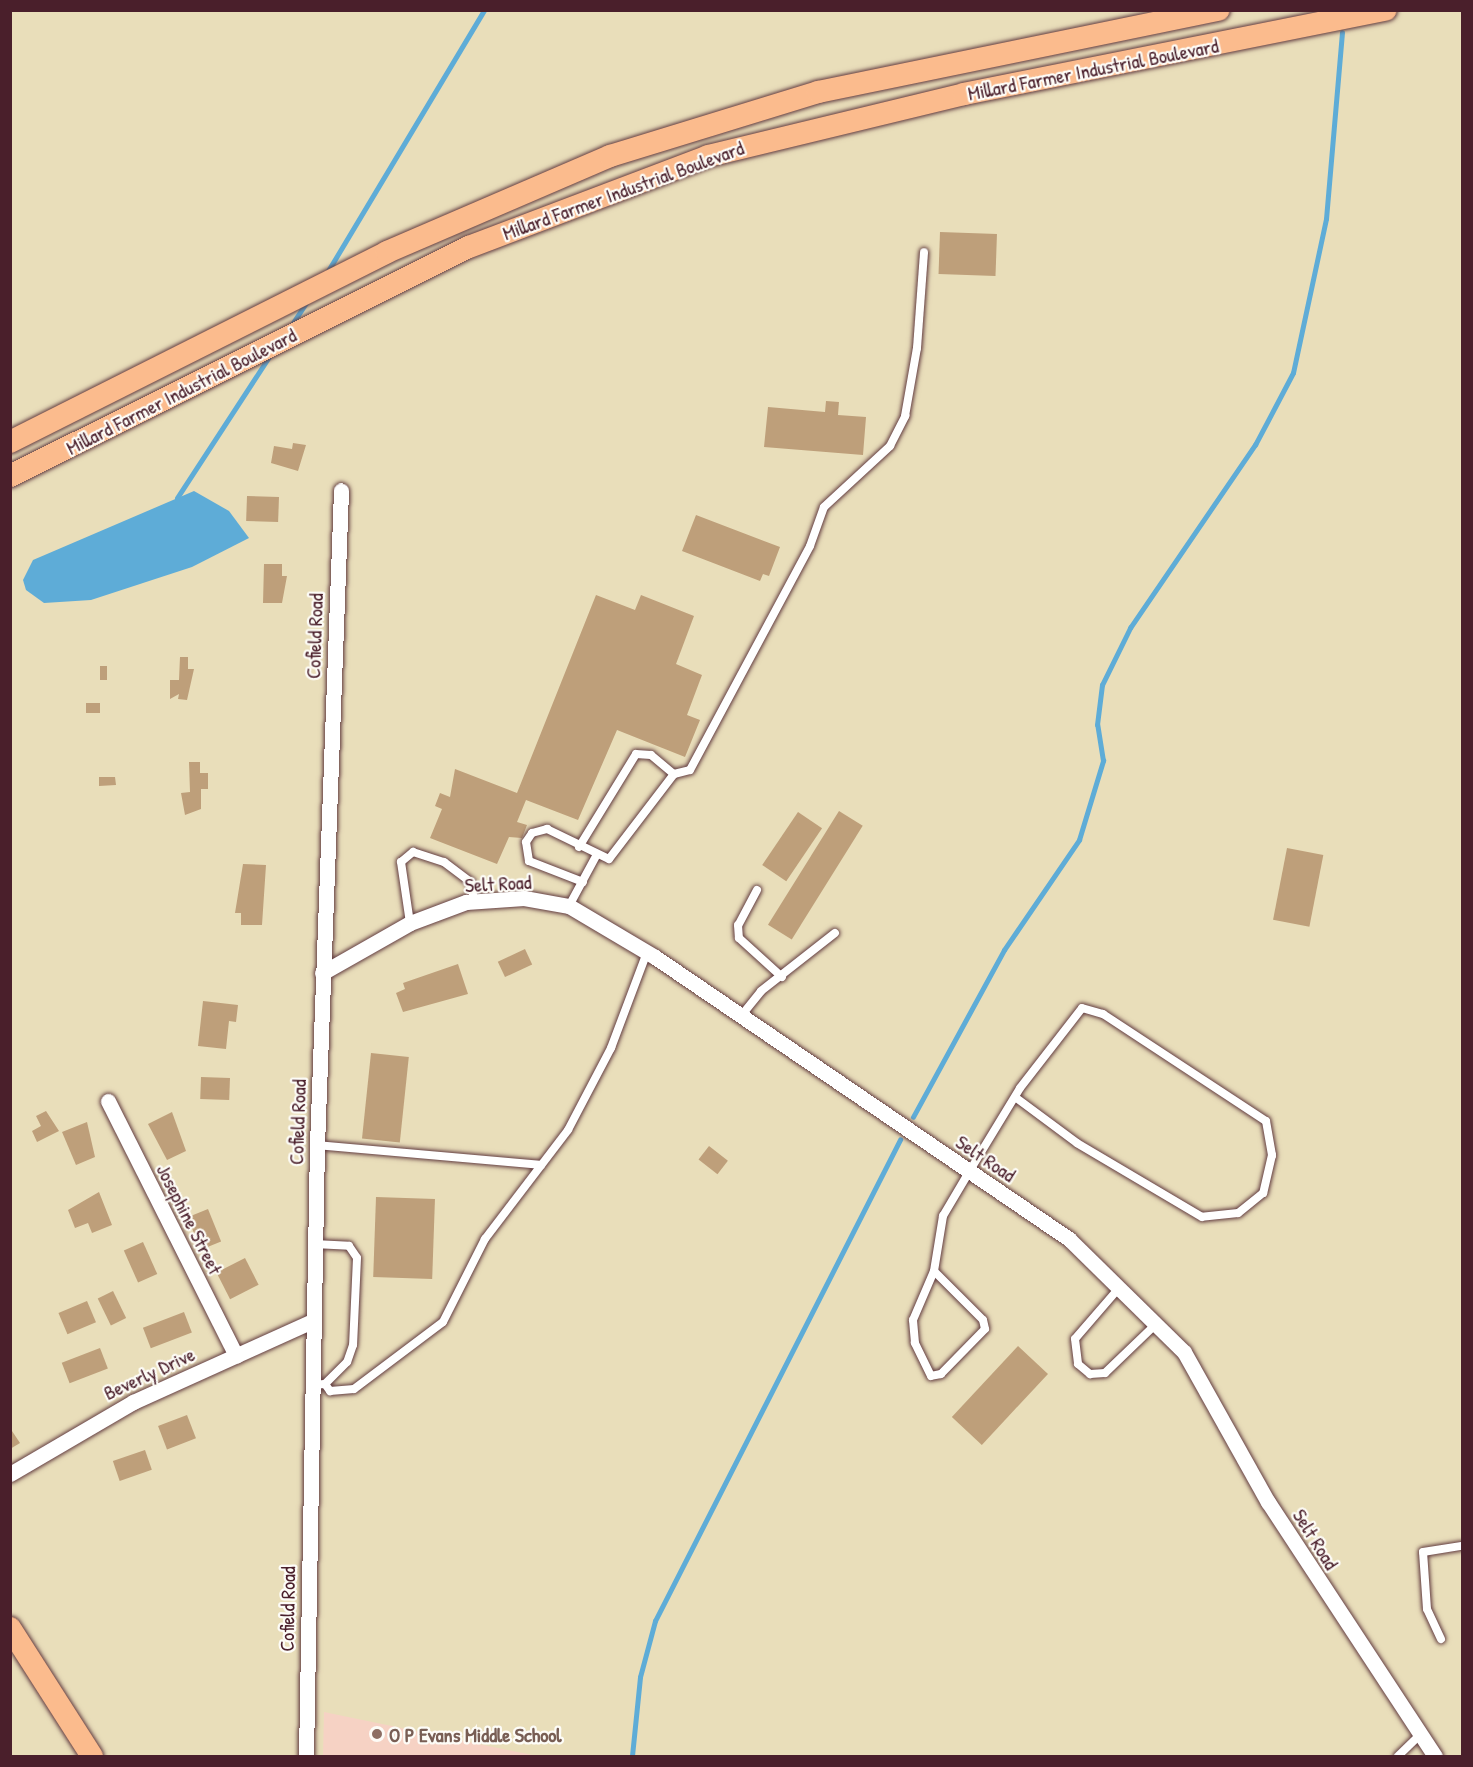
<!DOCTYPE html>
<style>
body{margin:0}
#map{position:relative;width:1473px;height:1767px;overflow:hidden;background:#e9deba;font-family:"Patrick Hand",sans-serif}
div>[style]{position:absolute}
.built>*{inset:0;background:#f6d2c4}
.water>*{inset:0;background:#5eacd7}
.stream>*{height:4.5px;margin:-2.25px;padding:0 2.25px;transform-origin:2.25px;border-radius:2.25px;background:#5eacd7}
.building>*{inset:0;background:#be9f7a;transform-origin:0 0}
.roads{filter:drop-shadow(0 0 2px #623c40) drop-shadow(0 0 2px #623c40)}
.service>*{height:8px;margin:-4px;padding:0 4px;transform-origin:4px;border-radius:4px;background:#fff}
.minor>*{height:15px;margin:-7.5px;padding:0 7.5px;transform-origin:7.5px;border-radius:7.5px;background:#fff}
.primary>*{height:22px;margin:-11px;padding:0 11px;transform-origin:11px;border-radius:11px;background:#fbbb8d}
.dots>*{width:16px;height:16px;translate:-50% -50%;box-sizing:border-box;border:3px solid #fdfcf7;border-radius:50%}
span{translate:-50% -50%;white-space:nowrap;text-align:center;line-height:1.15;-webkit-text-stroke:4.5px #fdfcf7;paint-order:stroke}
.street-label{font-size:20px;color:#4a1f2b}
.education-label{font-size:20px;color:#785e54;font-weight:700}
.left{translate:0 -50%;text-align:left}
.frame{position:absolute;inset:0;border:12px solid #4a1f2b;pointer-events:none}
</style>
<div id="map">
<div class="built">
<div style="clip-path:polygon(324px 1712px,537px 1756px,323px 1756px)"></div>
</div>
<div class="water">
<div style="clip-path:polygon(194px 491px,229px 511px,249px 538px,192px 567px,91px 600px,44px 603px,26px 590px,23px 580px,33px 560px)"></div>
</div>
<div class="stream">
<div style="left:328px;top:271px;width:304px;rotate:-59.1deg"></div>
<div style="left:291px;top:326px;width:27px;rotate:-57deg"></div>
<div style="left:177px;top:498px;width:168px;rotate:-56.9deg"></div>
<div style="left:913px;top:1117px;width:190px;rotate:-61.4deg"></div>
<div style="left:1004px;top:950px;width:133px;rotate:-55.7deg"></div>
<div style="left:1079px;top:840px;width:83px;rotate:-73.1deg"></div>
<div style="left:1103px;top:761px;width:36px;rotate:-99deg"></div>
<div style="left:1097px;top:725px;width:40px;rotate:-82.9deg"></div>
<div style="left:1102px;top:685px;width:64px;rotate:-63.8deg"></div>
<div style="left:1130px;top:628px;width:222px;rotate:-55.7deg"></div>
<div style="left:1255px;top:445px;width:81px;rotate:-62.2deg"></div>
<div style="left:1293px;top:373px;width:157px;rotate:-77.9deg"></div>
<div style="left:1326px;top:219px;width:187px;rotate:-85.1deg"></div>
<div style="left:632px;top:1756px;width:79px;rotate:-84.2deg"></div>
<div style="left:640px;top:1677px;width:58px;rotate:-75deg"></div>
<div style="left:655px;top:1621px;width:540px;rotate:-63.01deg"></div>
</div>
<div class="building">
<div style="left:940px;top:232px;width:57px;height:42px;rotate:2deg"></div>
<div style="clip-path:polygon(826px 401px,839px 402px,838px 415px,866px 417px,863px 455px,764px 447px,768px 407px,825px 412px)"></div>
<div style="clip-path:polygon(293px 443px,306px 445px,298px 471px,271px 463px,274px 446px,292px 449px)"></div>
<div style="left:247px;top:496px;width:32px;height:25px;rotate:2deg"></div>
<div style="clip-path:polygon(696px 515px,780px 547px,769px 576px,763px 574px,760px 581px,682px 551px)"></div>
<div style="clip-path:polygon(264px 564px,282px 564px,282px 576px,287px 576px,282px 603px,263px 603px)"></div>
<div style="clip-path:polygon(596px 595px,635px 610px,641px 595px,694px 616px,676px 664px,702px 675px,687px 715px,700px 720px,685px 757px,617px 730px,578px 820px,526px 800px,517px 822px,527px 825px,522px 838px,509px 837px,497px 864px,430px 838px,442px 809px,435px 806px,440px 793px,450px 797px,455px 769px,517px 793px)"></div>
<div style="clip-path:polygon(180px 657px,188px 657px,188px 669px,194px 669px,187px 700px,178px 699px,179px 694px,170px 699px,170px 680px,179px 680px)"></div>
<div style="left:100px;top:666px;width:7px;height:14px"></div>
<div style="left:86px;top:703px;width:14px;height:10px"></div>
<div style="clip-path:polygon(189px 762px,200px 762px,200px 773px,208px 773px,208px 789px,201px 789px,201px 809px,185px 815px,181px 793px,190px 792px)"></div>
<div style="clip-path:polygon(99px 777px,115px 777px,116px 785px,99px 786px)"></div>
<div style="left:839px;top:811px;width:28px;height:134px;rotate:32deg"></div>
<div style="left:798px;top:812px;width:29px;height:64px;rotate:34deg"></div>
<div style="left:1287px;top:848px;width:37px;height:73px;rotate:11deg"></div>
<div style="clip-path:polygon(243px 864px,266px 865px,262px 925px,241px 925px,241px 913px,235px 913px)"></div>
<div style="left:525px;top:949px;width:17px;height:30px;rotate:65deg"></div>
<div style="clip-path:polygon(458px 964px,468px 994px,403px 1012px,396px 993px,405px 989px,403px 983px)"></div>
<div style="clip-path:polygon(203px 1001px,238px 1005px,236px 1022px,229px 1021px,226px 1049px,198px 1046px)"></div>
<div style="left:371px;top:1053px;width:38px;height:86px;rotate:6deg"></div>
<div style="left:201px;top:1077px;width:29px;height:22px;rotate:2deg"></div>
<div style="clip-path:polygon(46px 1111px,59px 1131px,37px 1142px,32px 1131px,41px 1126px,36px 1116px)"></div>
<div style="clip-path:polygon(172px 1112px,186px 1151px,167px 1160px,148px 1124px)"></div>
<div style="clip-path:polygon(87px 1122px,95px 1157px,76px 1165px,62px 1132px)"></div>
<div style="left:709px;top:1146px;width:24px;height:17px;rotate:38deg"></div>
<div style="clip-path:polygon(99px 1192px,112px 1225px,92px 1233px,88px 1223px,75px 1228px,68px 1210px)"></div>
<div style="left:376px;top:1197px;width:59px;height:80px;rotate:2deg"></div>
<div style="left:208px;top:1209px;width:35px;height:22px;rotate:68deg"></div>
<div style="left:143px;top:1242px;width:35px;height:21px;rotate:66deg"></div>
<div style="left:245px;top:1258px;width:30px;height:32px;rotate:63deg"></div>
<div style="left:113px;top:1291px;width:30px;height:17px;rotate:64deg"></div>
<div style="left:87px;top:1301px;width:23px;height:31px;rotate:67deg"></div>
<div style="left:184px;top:1312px;width:22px;height:44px;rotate:69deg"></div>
<div style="left:1018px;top:1346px;width:41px;height:97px;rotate:43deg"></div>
<div style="left:100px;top:1348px;width:22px;height:41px;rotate:69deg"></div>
<div style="left:187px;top:1415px;width:25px;height:31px;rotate:69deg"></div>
<div style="clip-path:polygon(10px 1428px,20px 1443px,10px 1449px)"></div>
<div style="left:145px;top:1450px;width:21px;height:34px;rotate:71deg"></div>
</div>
<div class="roads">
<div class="service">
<div style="left:579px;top:847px;width:109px;rotate:-58.5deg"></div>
<div style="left:636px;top:754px;width:15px;rotate:4deg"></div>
<div style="left:651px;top:755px;width:30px;rotate:40deg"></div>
<div style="left:674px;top:774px;width:16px;rotate:-14deg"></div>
<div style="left:690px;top:770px;width:254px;rotate:-61.8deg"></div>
<div style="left:810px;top:546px;width:41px;rotate:-70.3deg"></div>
<div style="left:824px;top:507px;width:90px;rotate:-42.7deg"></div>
<div style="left:890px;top:446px;width:34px;rotate:-63deg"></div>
<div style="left:905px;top:416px;width:69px;rotate:-80deg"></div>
<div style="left:917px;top:348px;width:96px;rotate:-85.8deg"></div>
<div style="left:583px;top:882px;width:58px;rotate:-158.7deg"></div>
<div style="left:529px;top:861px;width:19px;rotate:-99deg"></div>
<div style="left:526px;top:842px;width:11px;rotate:-56deg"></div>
<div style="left:532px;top:833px;width:16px;rotate:-15deg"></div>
<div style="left:547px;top:829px;width:69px;rotate:25.8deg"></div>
<div style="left:609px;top:859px;width:107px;rotate:-52.6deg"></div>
<div style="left:757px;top:890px;width:40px;rotate:118deg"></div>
<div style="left:738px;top:925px;width:13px;rotate:86deg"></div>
<div style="left:739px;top:938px;width:58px;rotate:42.2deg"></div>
<div style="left:569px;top:906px;width:57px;rotate:-61.6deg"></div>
<div style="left:410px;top:923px;width:62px;rotate:-98.4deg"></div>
<div style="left:401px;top:862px;width:16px;rotate:-40deg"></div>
<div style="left:413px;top:852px;width:33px;rotate:18deg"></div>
<div style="left:444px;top:862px;width:34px;rotate:37deg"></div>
<div style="left:471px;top:882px;width:20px;rotate:81deg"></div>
<div style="left:741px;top:1016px;width:32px;rotate:-51deg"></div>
<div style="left:761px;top:991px;width:94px;rotate:-38.1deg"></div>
<div style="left:317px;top:1145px;width:225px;rotate:5.1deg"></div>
<div style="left:314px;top:1244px;width:35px;rotate:3deg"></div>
<div style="left:349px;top:1246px;width:14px;rotate:56deg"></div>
<div style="left:357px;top:1258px;width:87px;rotate:92.6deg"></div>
<div style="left:353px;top:1345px;width:18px;rotate:109deg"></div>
<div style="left:347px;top:1362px;width:31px;rotate:135deg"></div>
<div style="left:934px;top:1271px;width:69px;rotate:45deg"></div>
<div style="left:983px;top:1320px;width:9px;rotate:77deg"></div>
<div style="left:985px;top:1329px;width:63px;rotate:134.4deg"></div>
<div style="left:941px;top:1374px;width:10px;rotate:169deg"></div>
<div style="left:931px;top:1376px;width:37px;rotate:-116deg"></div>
<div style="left:915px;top:1343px;width:23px;rotate:-95deg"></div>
<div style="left:913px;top:1320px;width:53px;rotate:-66.8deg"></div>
<div style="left:934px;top:1271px;width:56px;rotate:-80.7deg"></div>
<div style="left:943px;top:1216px;width:51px;rotate:-59.4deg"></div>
<div style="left:969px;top:1172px;width:98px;rotate:-58.7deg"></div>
<div style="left:1020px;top:1088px;width:101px;rotate:-52.2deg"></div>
<div style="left:1082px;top:1008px;width:22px;rotate:16deg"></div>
<div style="left:1103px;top:1014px;width:195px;rotate:33.3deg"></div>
<div style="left:1266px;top:1121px;width:35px;rotate:80deg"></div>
<div style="left:1272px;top:1155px;width:39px;rotate:103deg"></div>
<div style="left:1263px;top:1193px;width:32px;rotate:141deg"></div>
<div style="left:1238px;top:1213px;width:36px;rotate:174deg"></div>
<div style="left:1202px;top:1217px;width:145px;rotate:-149.4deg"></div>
<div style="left:1077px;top:1143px;width:77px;rotate:-143.4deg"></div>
<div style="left:1119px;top:1288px;width:67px;rotate:130.8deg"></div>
<div style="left:1075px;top:1339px;width:25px;rotate:83deg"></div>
<div style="left:1078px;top:1364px;width:16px;rotate:40deg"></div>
<div style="left:1090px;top:1374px;width:15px;rotate:-4deg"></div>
<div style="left:1105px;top:1373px;width:71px;rotate:-43.9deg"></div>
<div style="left:311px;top:1385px;width:14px;rotate:-4deg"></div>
<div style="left:325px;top:1384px;width:9px;rotate:54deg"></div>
<div style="left:330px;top:1391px;width:24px;rotate:-5deg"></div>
<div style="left:354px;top:1389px;width:111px;rotate:-37deg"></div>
<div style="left:443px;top:1322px;width:93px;rotate:-63.2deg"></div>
<div style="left:485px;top:1239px;width:137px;rotate:-52.7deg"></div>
<div style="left:568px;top:1130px;width:93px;rotate:-62.3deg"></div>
<div style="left:611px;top:1048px;width:103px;rotate:-69.4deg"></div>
<div style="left:1441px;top:1639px;width:33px;rotate:-115deg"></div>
<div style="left:1427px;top:1609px;width:57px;rotate:-94deg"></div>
<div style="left:1423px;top:1552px;width:39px;rotate:-9deg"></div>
<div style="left:1398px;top:1756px;width:29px;rotate:-44deg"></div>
</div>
<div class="minor">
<div style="left:322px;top:973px;width:101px;rotate:-29.6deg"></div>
<div style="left:410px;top:923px;width:60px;rotate:-20.6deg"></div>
<div style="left:466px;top:902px;width:58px;rotate:-3.9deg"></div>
<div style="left:524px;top:898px;width:46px;rotate:10.1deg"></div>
<div style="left:569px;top:906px;width:100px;rotate:30.7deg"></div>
<div style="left:655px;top:957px;width:501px;rotate:34.26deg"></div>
<div style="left:1069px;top:1239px;width:161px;rotate:44.5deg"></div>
<div style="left:1184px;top:1352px;width:172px;rotate:60.8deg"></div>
<div style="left:1268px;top:1502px;width:304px;rotate:56.7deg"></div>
<div style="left:108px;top:1101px;width:285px;rotate:63.3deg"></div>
<div style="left:10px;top:1474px;width:143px;rotate:-30.3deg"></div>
<div style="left:133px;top:1402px;width:196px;rotate:-24.3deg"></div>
<div style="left:306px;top:1756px;width:611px;rotate:-88.97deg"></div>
<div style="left:317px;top:1145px;width:655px;rotate:-87.9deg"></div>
</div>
<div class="primary">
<div style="left:10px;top:442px;width:422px;rotate:-26.7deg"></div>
<div style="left:387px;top:252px;width:243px;rotate:-23.3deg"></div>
<div style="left:610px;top:156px;width:218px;rotate:-17.1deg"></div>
<div style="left:818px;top:92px;width:409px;rotate:-11.6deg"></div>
<div style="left:10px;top:476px;width:513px;rotate:-26.52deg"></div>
<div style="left:469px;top:247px;width:256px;rotate:-20.8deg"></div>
<div style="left:708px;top:156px;width:263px;rotate:-13.6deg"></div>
<div style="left:964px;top:94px;width:430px;rotate:-11.3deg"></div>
<div style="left:10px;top:1628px;width:152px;rotate:57.4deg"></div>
</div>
</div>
<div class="dots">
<div style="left:377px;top:1734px;background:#8d6e63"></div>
</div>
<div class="street-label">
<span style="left:1093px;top:69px;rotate:-11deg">Millard Farmer Industrial Boulevard</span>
<span style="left:623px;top:190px;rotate:-20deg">Millard Farmer Industrial Boulevard</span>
<span style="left:181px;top:391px;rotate:-27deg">Millard Farmer Industrial Boulevard</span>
<span style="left:314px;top:636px;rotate:-88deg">Cofield Road</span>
<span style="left:498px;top:883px;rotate:-3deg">Selt Road</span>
<span style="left:297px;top:1122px;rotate:-88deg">Cofield Road</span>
<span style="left:986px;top:1158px;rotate:34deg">Selt Road</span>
<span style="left:190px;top:1219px;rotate:63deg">Josephine Street</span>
<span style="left:149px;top:1373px;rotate:-25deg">Beverly Drive</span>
<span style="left:1316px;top:1539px;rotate:58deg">Selt Road</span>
<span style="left:287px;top:1609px;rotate:-89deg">Cofield Road</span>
</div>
<div class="education-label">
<span class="left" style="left:389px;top:1734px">O P Evans Middle School</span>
</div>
<div class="frame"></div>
</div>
